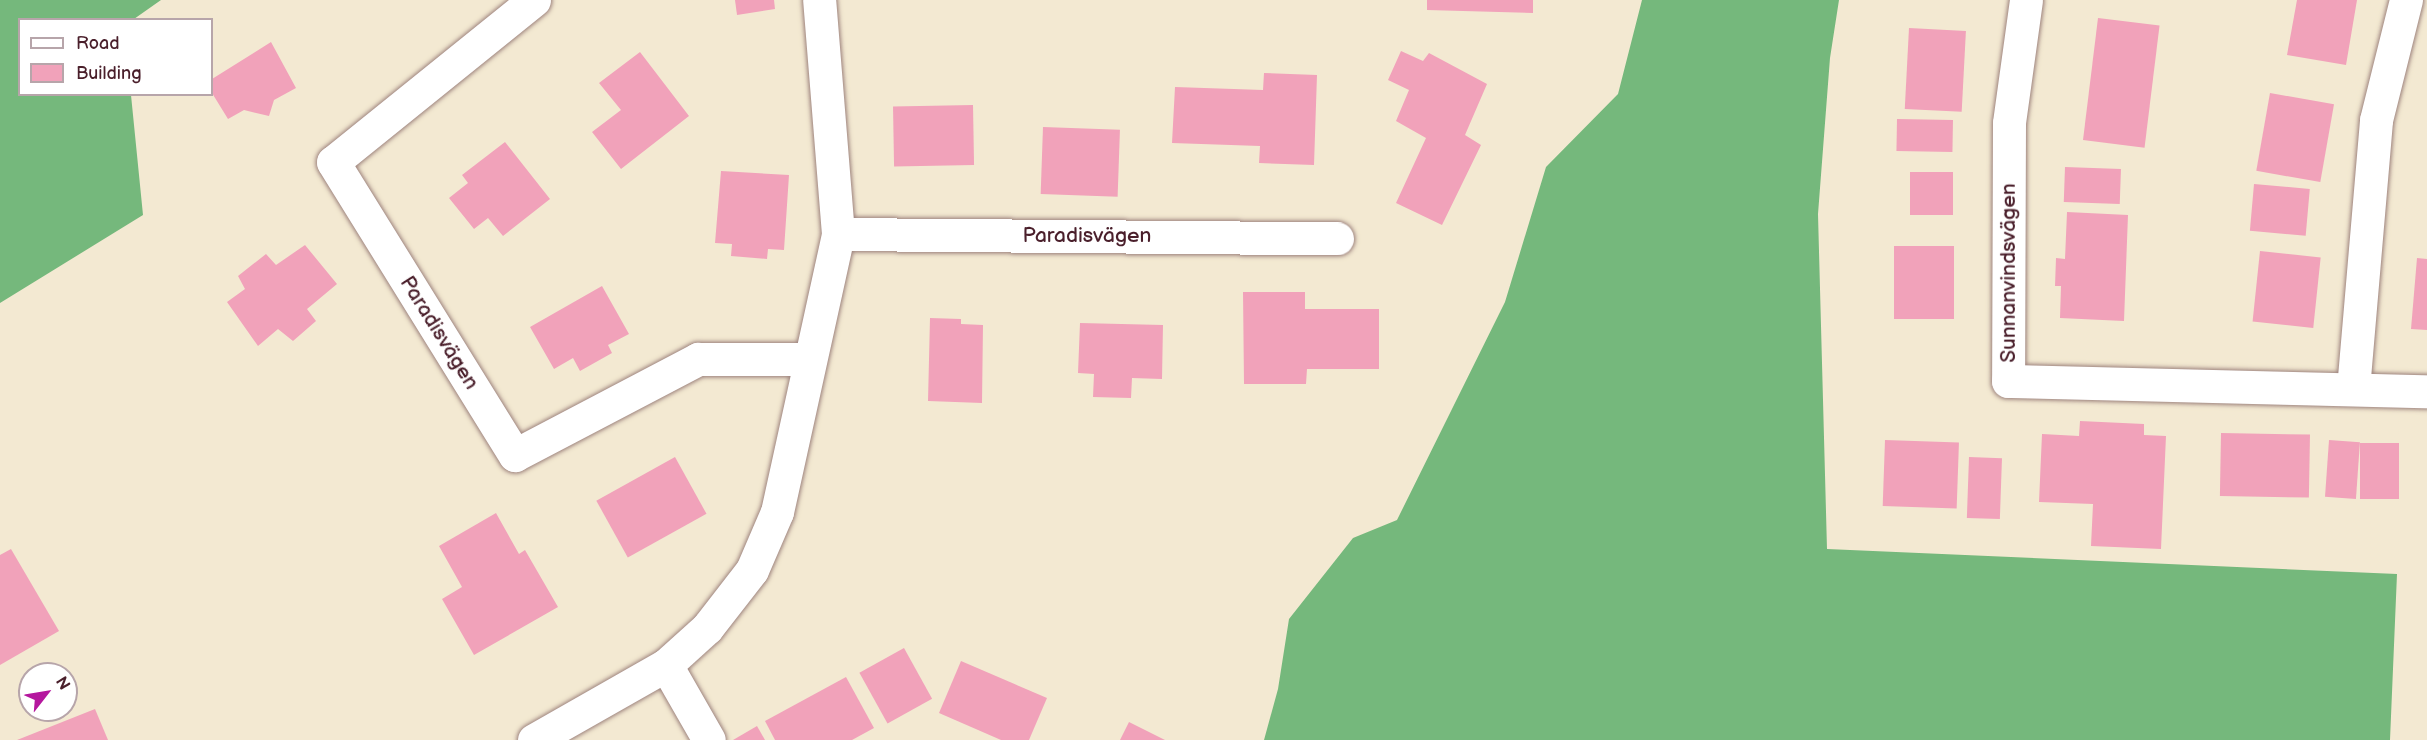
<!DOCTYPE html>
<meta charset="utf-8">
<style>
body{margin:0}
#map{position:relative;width:2427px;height:740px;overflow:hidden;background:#f3e9d2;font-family:"Balsamiq Sans",sans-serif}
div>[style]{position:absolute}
.forest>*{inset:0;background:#75b87c}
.building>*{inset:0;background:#f1a2ba;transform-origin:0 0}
.roads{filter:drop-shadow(0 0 2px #9e847e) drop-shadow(0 0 2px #9e847e)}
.minor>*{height:33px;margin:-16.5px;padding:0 16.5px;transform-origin:16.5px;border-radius:16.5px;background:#fff}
span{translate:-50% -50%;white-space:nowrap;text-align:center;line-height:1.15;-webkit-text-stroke:5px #fff;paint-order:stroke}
.street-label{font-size:21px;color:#4a1f2b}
.legend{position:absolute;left:18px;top:18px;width:195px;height:78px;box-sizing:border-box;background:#fff;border:2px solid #b7a5aa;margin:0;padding:8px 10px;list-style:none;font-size:18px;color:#4a1f2b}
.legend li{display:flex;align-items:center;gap:12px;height:30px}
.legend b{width:30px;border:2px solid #b7a5aa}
.north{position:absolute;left:18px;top:662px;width:60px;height:60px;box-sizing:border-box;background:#fff;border:2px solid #b7a5aa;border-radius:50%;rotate:59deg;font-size:16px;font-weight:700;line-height:24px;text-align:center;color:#4a1f2b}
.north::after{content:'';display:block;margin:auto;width:21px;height:27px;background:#b5179e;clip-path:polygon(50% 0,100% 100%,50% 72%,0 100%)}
</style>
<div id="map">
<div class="forest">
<div style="clip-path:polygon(0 0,161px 0,134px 19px,20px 20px,20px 94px,131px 95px,143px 215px,0 303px)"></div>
<div style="clip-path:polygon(1642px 0,1839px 0,1830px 58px,1818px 214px,1827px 549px,2397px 574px,2390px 740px,1264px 740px,1278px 689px,1289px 619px,1353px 538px,1397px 520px,1505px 302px,1546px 167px,1618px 94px)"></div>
</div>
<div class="building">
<div style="clip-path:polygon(735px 0,774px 0,775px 9px,737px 15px)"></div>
<div style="clip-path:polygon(1427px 0,1533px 0,1533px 13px,1427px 10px)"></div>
<div style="clip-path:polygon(2297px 0,2357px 0,2346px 65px,2287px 55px)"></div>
<div style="left:2098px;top:18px;width:62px;height:123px;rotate:7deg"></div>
<div style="left:1909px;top:28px;width:57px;height:81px;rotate:3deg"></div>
<div style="clip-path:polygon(271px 42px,296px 88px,274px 100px,269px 116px,244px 110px,228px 119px,212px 93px,212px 79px)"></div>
<div style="clip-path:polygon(1401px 51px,1423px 61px,1429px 53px,1487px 84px,1465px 135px,1481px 145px,1442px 225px,1396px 203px,1426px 138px,1396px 121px,1409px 90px,1388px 80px)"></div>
<div style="clip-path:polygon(640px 52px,689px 116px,621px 169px,592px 132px,621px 110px,599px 83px)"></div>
<div style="clip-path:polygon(1264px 73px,1317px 75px,1314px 165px,1259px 163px,1260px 146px,1172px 143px,1175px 87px,1263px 90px)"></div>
<div style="left:2270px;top:93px;width:65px;height:79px;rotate:10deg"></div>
<div style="left:973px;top:105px;width:60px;height:80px;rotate:89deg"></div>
<div style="left:1897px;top:119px;width:56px;height:32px;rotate:1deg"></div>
<div style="left:1043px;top:127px;width:77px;height:67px;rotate:2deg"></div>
<div style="clip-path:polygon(505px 142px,550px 199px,503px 236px,488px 218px,474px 229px,449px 198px,468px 183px,462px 175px)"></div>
<div style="left:2065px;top:167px;width:56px;height:35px;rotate:2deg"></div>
<div style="clip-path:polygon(721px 171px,789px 175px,784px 250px,768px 249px,767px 259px,731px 256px,732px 244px,715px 243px)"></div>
<div style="left:1953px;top:172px;width:43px;height:43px;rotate:90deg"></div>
<div style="left:2254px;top:184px;width:56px;height:47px;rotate:5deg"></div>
<div style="clip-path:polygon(2067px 212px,2128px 215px,2124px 321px,2060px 318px,2061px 286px,2055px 286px,2056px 258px,2065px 259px)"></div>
<div style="clip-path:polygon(305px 245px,337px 284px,307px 309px,316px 321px,293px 341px,278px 329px,258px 346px,227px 302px,245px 289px,238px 276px,266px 254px,276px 265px)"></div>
<div style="left:1894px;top:246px;width:60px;height:73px"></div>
<div style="left:2260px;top:251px;width:61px;height:71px;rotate:6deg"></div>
<div style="clip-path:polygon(2417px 258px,2427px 259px,2427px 330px,2411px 329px)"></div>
<div style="clip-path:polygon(602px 286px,629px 334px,608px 345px,612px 353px,580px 371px,573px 358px,554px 369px,530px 327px)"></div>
<div style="clip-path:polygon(1243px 292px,1305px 292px,1305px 309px,1379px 309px,1379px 369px,1307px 369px,1306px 384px,1244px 384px)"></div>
<div style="clip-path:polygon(930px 318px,961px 319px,961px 324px,983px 325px,982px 403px,928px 401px)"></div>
<div style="clip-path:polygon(1080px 323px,1163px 325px,1162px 379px,1132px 378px,1131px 398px,1093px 397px,1094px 374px,1078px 373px)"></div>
<div style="clip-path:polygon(2080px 421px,2144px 424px,2144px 435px,2166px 436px,2161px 549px,2091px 546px,2093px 504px,2039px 502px,2042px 434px,2079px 436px)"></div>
<div style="left:2221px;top:433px;width:89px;height:63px;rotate:1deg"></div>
<div style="left:1885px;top:440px;width:74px;height:66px;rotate:2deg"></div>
<div style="left:2329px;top:440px;width:31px;height:57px;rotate:4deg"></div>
<div style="left:2360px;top:443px;width:39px;height:56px"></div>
<div style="left:675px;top:457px;width:65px;height:90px;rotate:61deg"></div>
<div style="left:1969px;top:457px;width:33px;height:61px;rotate:2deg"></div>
<div style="clip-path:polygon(496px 513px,519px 554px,525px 550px,558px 607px,474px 655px,442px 599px,462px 587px,439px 546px)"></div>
<div style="clip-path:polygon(11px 549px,59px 631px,0 665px,0 555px)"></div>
<div style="left:904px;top:648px;width:58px;height:51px;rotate:61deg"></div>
<div style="clip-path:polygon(961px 661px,1047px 698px,1029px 740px,1001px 740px,939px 713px)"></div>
<div style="clip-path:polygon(846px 677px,874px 728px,852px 740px,775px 740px,765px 721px)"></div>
<div style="clip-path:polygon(95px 709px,108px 740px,17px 740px)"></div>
<div style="clip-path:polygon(1129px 722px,1165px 740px,1120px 740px)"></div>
<div style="clip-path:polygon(757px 726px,765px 740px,733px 740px)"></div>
</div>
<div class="roads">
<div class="minor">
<div style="left:534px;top:0;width:258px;rotate:141.1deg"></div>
<div style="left:333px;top:162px;width:345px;rotate:58.2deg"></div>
<div style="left:515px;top:455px;width:207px;rotate:-27.7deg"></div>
<div style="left:698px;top:359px;width:110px"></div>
<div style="left:2026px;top:0;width:124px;rotate:97.9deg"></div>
<div style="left:2009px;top:123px;width:258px;rotate:90.2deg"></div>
<div style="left:2008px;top:381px;width:419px;rotate:1.4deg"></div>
<div style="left:838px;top:234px;width:499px;rotate:0.5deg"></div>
<div style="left:2353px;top:389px;width:270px;rotate:-85.1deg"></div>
<div style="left:2376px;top:120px;width:124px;rotate:-76deg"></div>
<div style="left:666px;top:665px;width:86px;rotate:60.2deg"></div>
<div style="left:534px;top:740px;width:152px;rotate:-29.6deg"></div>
<div style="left:666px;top:665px;width:55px;rotate:-42.1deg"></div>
<div style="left:707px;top:628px;width:73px;rotate:-52.2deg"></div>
<div style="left:752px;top:570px;width:63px;rotate:-66.7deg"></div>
<div style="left:777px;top:512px;width:285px;rotate:-77.6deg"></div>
<div style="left:838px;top:234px;width:235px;rotate:-94.6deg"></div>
</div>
</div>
<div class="street-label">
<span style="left:1087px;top:236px">Paradisvägen</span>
<span style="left:2009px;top:273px;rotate:-90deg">Sunnanvindsvägen</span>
<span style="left:439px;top:333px;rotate:58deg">Paradisvägen</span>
</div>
<ul class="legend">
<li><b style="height:8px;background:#fff"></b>Road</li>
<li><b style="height:16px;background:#f1a2ba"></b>Building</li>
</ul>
<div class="north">N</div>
</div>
